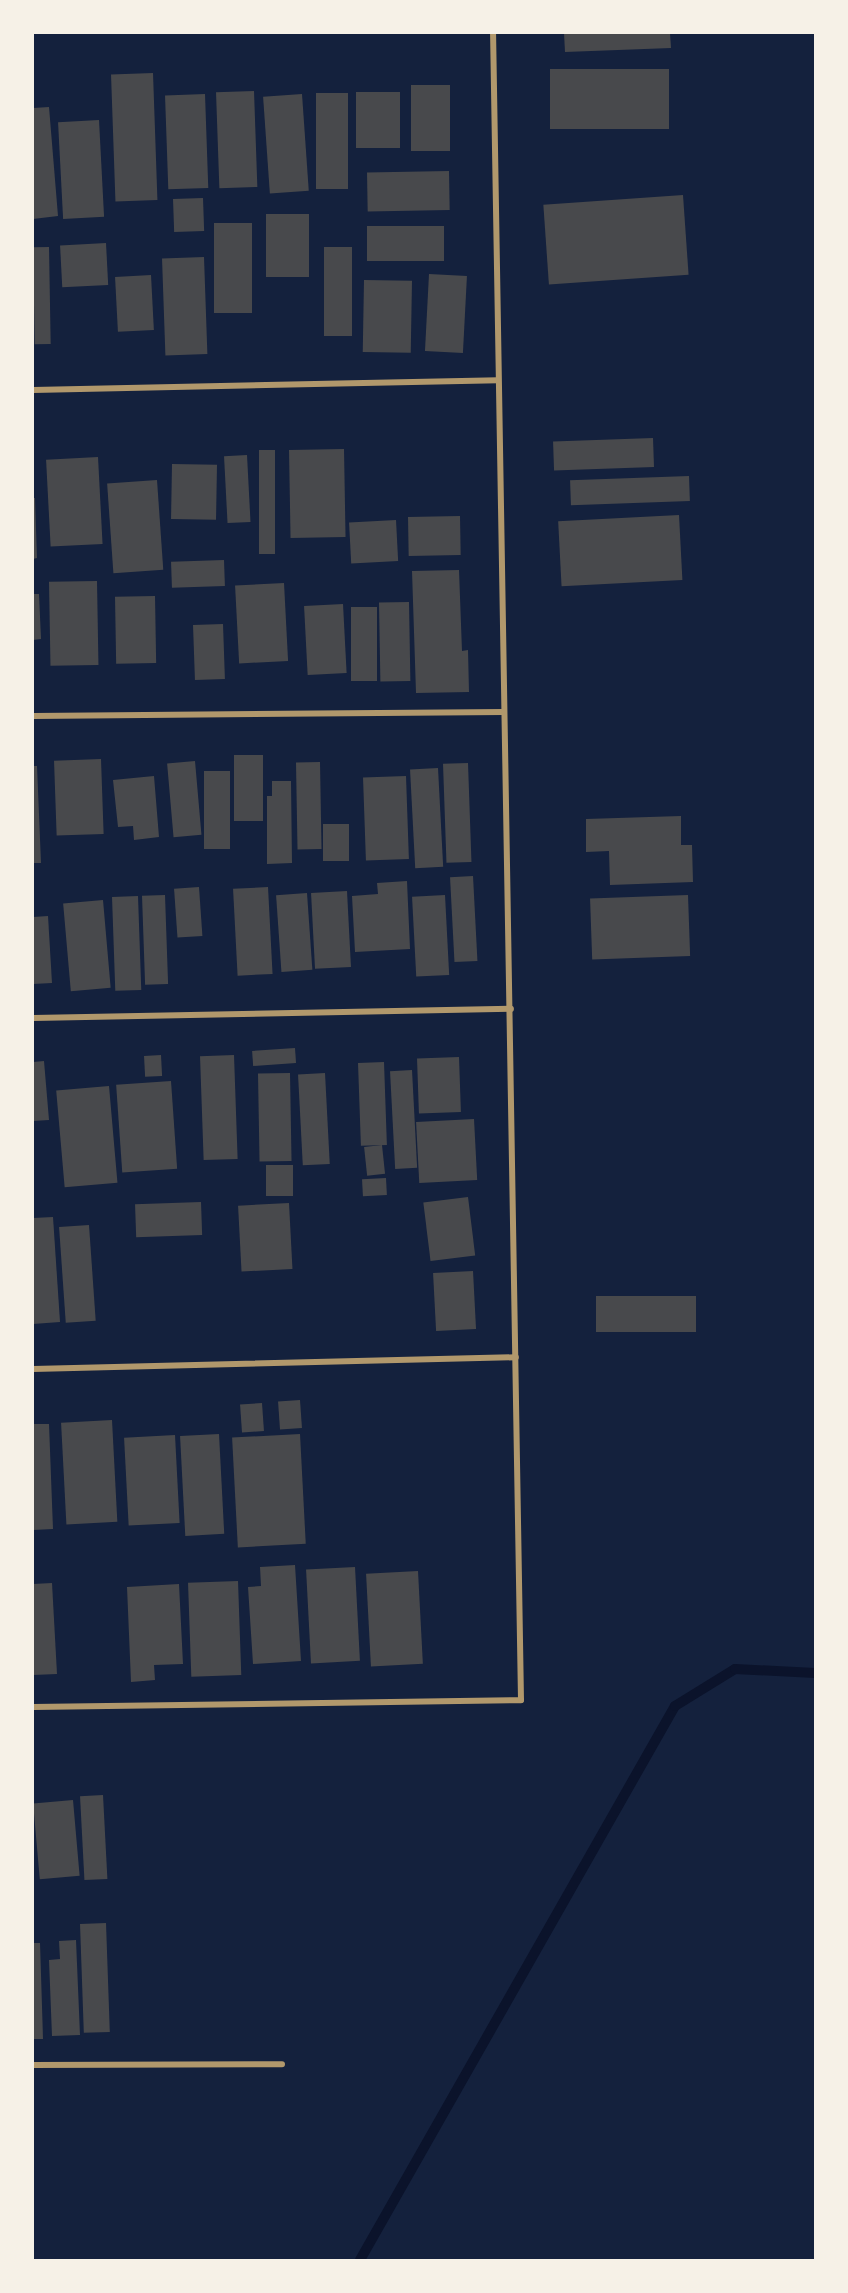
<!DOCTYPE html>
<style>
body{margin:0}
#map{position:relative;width:848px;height:2293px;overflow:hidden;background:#14213d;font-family:"Playfair Display",serif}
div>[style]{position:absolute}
.stream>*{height:10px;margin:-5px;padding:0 5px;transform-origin:5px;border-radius:5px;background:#0b132b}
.building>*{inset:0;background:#48494c;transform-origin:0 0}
.minor>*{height:6px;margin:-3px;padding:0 3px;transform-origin:3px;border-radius:3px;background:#b1986c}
span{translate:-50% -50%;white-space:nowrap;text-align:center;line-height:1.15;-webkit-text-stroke:6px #f6f1e7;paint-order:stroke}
.frame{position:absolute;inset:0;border:34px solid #f6f1e7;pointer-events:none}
</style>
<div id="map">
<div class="stream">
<div style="left:360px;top:2260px;width:637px;rotate:-60.38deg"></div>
<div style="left:675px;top:1706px;width:70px;rotate:-31.7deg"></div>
<div style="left:735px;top:1669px;width:80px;rotate:2.9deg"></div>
</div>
<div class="building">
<div style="clip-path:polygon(564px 33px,670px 33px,671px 48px,565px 52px)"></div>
<div style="left:669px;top:69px;width:60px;height:119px;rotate:90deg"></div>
<div style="left:153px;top:73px;width:127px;height:42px;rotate:88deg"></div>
<div style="left:411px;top:85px;width:39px;height:66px"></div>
<div style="left:254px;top:91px;width:96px;height:38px;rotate:88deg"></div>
<div style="left:356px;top:92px;width:44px;height:56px"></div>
<div style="left:316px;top:93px;width:32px;height:96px"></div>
<div style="left:205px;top:94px;width:94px;height:40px;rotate:88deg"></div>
<div style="left:302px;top:94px;width:97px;height:39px;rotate:86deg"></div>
<div style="clip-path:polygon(49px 107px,58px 216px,33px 219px,33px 108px)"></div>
<div style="left:99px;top:120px;width:97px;height:41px;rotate:87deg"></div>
<div style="left:449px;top:171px;width:39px;height:82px;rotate:89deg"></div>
<div style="left:683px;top:195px;width:80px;height:140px;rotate:86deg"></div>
<div style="left:203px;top:198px;width:33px;height:30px;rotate:88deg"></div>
<div style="left:266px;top:214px;width:43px;height:63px"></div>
<div style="left:214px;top:223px;width:38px;height:90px"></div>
<div style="left:367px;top:226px;width:77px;height:35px"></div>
<div style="left:106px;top:243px;width:42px;height:46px;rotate:87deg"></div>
<div style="left:49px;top:247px;width:97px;height:16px;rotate:89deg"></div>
<div style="left:324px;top:247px;width:28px;height:89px"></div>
<div style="left:204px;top:257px;width:97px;height:42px;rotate:88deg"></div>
<div style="left:429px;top:274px;width:38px;height:77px;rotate:3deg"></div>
<div style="left:151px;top:275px;width:55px;height:36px;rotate:87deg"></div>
<div style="left:364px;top:280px;width:48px;height:72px;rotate:1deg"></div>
<div style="left:653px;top:438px;width:29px;height:100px;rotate:88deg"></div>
<div style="left:344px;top:449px;width:88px;height:55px;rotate:89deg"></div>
<div style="left:259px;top:450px;width:16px;height:104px"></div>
<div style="left:247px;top:455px;width:67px;height:23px;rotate:87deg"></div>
<div style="left:98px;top:457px;width:87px;height:52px;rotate:87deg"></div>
<div style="left:172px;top:464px;width:45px;height:55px;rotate:1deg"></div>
<div style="left:689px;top:476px;width:25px;height:119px;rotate:88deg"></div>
<div style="left:157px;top:480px;width:90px;height:50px;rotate:86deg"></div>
<div style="clip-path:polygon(33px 498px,35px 498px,37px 558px,33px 559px)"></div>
<div style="left:679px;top:515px;width:65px;height:121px;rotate:87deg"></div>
<div style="left:460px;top:516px;width:39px;height:52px;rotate:89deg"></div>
<div style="left:396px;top:520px;width:41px;height:47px;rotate:87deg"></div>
<div style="left:224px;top:560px;width:26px;height:53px;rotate:88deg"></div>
<div style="clip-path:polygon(459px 570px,462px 651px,468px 650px,469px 692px,416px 693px,412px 571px)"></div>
<div style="left:97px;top:581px;width:84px;height:48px;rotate:89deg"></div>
<div style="left:284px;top:583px;width:78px;height:49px;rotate:87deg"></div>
<div style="clip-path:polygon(33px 594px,39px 594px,41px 639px,33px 640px)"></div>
<div style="left:155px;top:596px;width:67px;height:40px;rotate:89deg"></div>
<div style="left:409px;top:602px;width:79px;height:30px;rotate:89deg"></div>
<div style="left:343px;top:604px;width:69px;height:39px;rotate:87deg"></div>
<div style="left:351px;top:607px;width:26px;height:74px"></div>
<div style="left:223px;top:624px;width:55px;height:30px;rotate:88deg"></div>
<div style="left:234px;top:755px;width:29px;height:66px"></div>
<div style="left:101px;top:759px;width:75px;height:47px;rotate:88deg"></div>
<div style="left:195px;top:761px;width:74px;height:28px;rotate:85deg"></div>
<div style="left:320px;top:762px;width:87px;height:24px;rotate:89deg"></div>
<div style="left:468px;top:763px;width:99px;height:25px;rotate:88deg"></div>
<div style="clip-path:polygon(33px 766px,37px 766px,41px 863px,33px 863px)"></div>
<div style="left:438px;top:768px;width:99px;height:28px;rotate:87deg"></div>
<div style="left:204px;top:771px;width:26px;height:78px"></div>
<div style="clip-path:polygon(154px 776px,159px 837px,134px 840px,133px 826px,118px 827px,113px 780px)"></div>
<div style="left:406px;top:776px;width:83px;height:43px;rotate:88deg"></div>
<div style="clip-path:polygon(272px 781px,291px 781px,292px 863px,267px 864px,267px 796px,272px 796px)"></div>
<div style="clip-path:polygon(681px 816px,681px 845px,692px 845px,693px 882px,610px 885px,609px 851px,586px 852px,586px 819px)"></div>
<div style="left:349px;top:824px;width:37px;height:26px;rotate:90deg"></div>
<div style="left:473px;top:876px;width:85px;height:23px;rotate:87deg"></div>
<div style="clip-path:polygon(407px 881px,410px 949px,355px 952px,352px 896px,378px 894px,377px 883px)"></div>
<div style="left:199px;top:887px;width:49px;height:25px;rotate:86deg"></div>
<div style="left:268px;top:887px;width:87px;height:35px;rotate:87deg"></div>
<div style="left:347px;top:891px;width:76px;height:36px;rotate:87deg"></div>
<div style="left:307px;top:893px;width:77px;height:31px;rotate:86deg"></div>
<div style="left:165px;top:895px;width:89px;height:23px;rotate:88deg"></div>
<div style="left:445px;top:895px;width:80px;height:33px;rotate:87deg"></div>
<div style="left:688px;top:895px;width:61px;height:98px;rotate:88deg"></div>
<div style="left:138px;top:896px;width:94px;height:26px;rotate:88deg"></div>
<div style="left:103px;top:900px;width:88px;height:40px;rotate:85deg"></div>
<div style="clip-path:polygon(48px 916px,52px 983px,33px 984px,33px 917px)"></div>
<div style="left:295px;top:1048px;width:15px;height:43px;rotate:86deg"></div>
<div style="left:161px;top:1055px;width:21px;height:17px;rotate:87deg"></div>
<div style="left:234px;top:1055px;width:104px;height:34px;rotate:88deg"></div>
<div style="left:459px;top:1057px;width:55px;height:42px;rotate:88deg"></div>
<div style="clip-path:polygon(44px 1061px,49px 1120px,33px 1121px,33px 1062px)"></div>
<div style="left:384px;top:1062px;width:83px;height:26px;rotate:88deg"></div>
<div style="left:412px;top:1070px;width:98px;height:22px;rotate:87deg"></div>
<div style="left:290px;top:1073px;width:88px;height:32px;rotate:89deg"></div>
<div style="left:325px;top:1073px;width:91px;height:27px;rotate:87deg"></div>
<div style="left:171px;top:1081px;width:88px;height:55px;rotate:86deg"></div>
<div style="left:109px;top:1086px;width:97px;height:53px;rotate:85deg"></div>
<div style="left:474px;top:1119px;width:61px;height:58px;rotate:87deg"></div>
<div style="left:382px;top:1145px;width:29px;height:18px;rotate:84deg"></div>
<div style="left:266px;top:1165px;width:27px;height:31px"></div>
<div style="left:386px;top:1178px;width:17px;height:24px;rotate:87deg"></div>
<div style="left:468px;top:1197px;width:59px;height:45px;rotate:83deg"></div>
<div style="left:201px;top:1202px;width:33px;height:66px;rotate:88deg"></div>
<div style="left:289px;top:1203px;width:66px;height:51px;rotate:87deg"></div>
<div style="clip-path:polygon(53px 1217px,60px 1322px,33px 1324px,33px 1218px)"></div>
<div style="left:89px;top:1225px;width:96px;height:30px;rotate:86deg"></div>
<div style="left:473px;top:1271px;width:58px;height:40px;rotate:87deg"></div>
<div style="left:696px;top:1296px;width:36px;height:100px;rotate:90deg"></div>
<div style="left:300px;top:1400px;width:28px;height:22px;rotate:86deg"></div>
<div style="left:262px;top:1403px;width:28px;height:22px;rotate:86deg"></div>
<div style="left:112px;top:1420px;width:102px;height:51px;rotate:87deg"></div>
<div style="clip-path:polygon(33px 1424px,49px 1424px,53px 1529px,33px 1530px)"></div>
<div style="left:219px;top:1434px;width:100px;height:39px;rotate:87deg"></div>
<div style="left:300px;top:1434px;width:110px;height:68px;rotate:87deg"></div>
<div style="left:175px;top:1435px;width:88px;height:51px;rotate:87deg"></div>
<div style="clip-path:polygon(295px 1565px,301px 1661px,253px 1664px,248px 1587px,261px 1586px,260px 1567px)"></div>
<div style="left:355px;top:1567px;width:94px;height:49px;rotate:87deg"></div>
<div style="left:418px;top:1571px;width:93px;height:52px;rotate:87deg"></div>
<div style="left:238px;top:1581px;width:94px;height:50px;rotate:88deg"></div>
<div style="clip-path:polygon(52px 1583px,57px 1674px,33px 1675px,33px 1584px)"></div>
<div style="clip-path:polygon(179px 1584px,183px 1664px,154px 1665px,155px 1680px,131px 1682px,127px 1587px)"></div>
<div style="left:103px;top:1795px;width:84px;height:23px;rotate:87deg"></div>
<div style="left:73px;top:1800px;width:76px;height:40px;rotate:85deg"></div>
<div style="left:106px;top:1923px;width:109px;height:26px;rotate:88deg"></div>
<div style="clip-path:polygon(76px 1940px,80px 2035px,52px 2036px,49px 1960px,60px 1959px,59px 1941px)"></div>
<div style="clip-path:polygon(33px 1943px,40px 1943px,43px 2039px,33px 2039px)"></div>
</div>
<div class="minor">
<div style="left:33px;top:390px;width:465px;rotate:-1.2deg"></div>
<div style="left:33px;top:716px;width:471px;rotate:-0.5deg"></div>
<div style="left:33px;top:1018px;width:478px;rotate:-1.1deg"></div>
<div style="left:33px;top:1369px;width:483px;rotate:-1.4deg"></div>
<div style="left:33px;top:1707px;width:488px;rotate:-0.8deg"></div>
<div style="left:521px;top:1700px;width:1667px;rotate:-90.96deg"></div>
<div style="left:33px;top:2065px;width:249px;rotate:-0.2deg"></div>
</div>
<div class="frame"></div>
</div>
